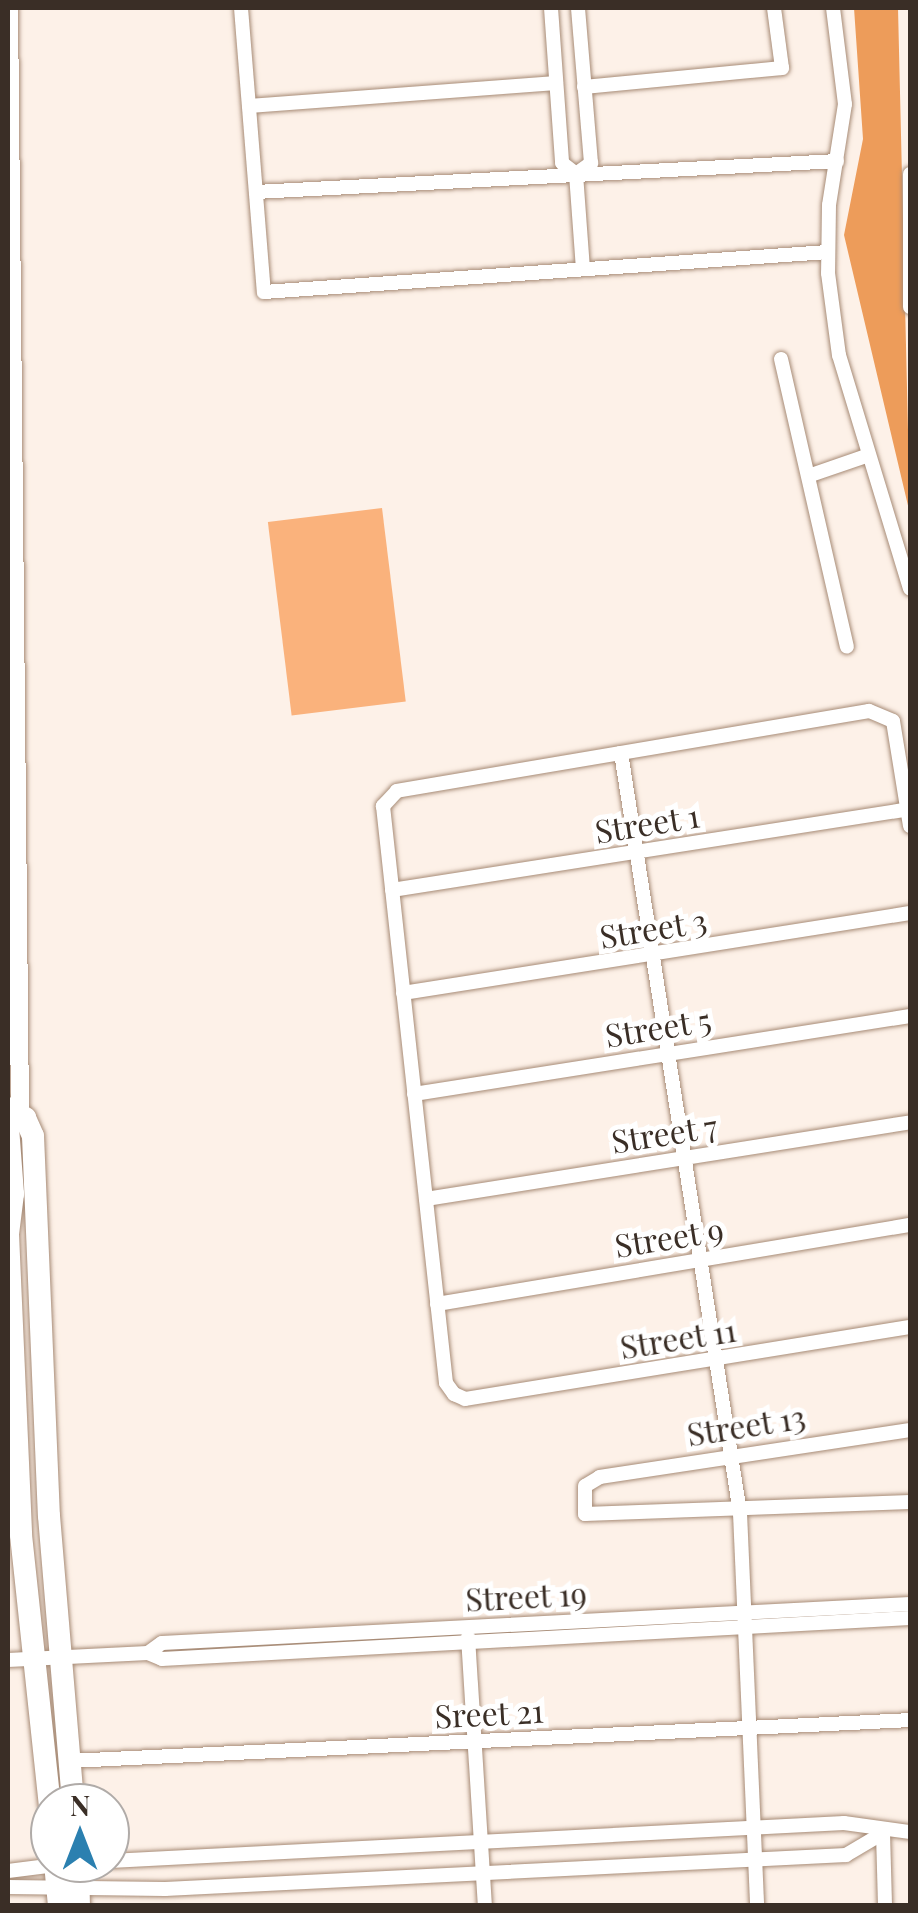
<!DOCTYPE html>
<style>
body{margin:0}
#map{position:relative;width:918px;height:1913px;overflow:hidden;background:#fdf1e8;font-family:"Playfair Display",serif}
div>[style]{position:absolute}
.green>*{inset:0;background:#fab27c;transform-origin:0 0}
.water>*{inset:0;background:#ed9c5a}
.roads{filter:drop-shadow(0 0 2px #a78b76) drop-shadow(0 0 2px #a78b76)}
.minor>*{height:14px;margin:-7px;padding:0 7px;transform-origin:7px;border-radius:7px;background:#fff}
.tertiary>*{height:18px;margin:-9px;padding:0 9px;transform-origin:9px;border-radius:9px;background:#fff}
.primary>*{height:22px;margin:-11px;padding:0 11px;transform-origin:11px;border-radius:11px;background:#fff}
span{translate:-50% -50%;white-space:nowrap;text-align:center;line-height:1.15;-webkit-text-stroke:10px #fff;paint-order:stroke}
.street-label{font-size:32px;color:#3a2e26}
.frame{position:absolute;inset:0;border:10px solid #3a2e26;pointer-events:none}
.north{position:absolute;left:30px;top:1783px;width:100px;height:100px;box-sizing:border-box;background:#fff;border:2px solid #b0aba8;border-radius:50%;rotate:0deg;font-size:28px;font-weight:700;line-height:40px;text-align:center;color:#3a2e26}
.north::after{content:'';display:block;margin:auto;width:35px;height:45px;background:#2b80b0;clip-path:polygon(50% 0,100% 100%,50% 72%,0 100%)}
</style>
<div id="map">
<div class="green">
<div style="left:382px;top:508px;width:195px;height:115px;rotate:83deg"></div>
</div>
<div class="water">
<div style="clip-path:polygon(854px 8px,898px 8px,910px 514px,844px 235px,863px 139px)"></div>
</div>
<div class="roads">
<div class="minor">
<div style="left:241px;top:8px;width:285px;rotate:85.4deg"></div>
<div style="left:264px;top:292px;width:564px;rotate:-4.06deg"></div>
<div style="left:551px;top:8px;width:155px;rotate:85.9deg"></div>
<div style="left:562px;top:163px;width:18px;rotate:38deg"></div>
<div style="left:576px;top:174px;width:95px;rotate:85.8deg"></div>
<div style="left:833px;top:8px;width:97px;rotate:82.9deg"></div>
<div style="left:845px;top:104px;width:102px;rotate:99deg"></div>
<div style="left:829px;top:205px;width:68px;rotate:90.8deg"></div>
<div style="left:828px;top:273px;width:83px;rotate:82.4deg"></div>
<div style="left:839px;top:355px;width:244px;rotate:73.1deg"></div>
<div style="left:584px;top:87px;width:199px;rotate:-5.5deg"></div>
<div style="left:782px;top:68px;width:61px;rotate:-97.6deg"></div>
<div style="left:249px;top:106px;width:308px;rotate:-4.3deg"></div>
<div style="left:576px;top:174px;width:19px;rotate:-36deg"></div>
<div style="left:591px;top:163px;width:156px;rotate:-94.8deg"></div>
<div style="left:910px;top:174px;width:133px;rotate:90deg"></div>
<div style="left:256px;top:192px;width:582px;rotate:-3.05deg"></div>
<div style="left:781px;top:359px;width:295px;rotate:77.1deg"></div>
<div style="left:811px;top:475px;width:61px;rotate:-19deg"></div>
<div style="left:621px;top:753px;width:769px;rotate:81.1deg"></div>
<div style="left:740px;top:1513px;width:393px;rotate:87.5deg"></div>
<div style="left:910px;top:826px;width:106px;rotate:-99.2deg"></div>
<div style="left:893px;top:721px;width:26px;rotate:-157deg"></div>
<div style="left:869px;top:711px;width:479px;rotate:170.4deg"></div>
<div style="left:397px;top:791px;width:21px;rotate:133deg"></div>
<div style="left:383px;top:806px;width:580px;rotate:83.77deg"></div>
<div style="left:446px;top:1383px;width:14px;rotate:54deg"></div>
<div style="left:454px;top:1394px;width:12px;rotate:24deg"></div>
<div style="left:465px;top:1399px;width:451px;rotate:-9.2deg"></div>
<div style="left:392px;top:890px;width:524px;rotate:-8.89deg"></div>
<div style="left:403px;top:993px;width:513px;rotate:-8.97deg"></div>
<div style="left:414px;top:1094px;width:502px;rotate:-8.94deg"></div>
<div style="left:426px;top:1199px;width:490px;rotate:-9deg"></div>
<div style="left:437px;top:1304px;width:480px;rotate:-9.5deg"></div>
<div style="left:910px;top:1430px;width:314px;rotate:171.4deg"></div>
<div style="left:600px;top:1477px;width:17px;rotate:149deg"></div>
<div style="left:585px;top:1486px;width:28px;rotate:90deg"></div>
<div style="left:585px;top:1514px;width:325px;rotate:-2.1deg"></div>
<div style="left:468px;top:1637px;width:270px;rotate:86.4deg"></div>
<div style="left:148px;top:1653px;width:17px;rotate:-36deg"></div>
<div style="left:162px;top:1643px;width:749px;rotate:-2.98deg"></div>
<div style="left:8px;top:1660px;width:140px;rotate:-2.9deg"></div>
<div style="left:148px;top:1653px;width:15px;rotate:23deg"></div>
<div style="left:162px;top:1659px;width:749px;rotate:-3.14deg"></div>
<div style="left:70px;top:1761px;width:841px;rotate:-2.79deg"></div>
<div style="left:883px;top:1833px;width:73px;rotate:88.4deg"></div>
<div style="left:110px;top:1861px;width:735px;rotate:-2.96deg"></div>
<div style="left:844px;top:1823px;width:67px;rotate:7.8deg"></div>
<div style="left:8px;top:1871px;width:64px;rotate:-7.2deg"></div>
<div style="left:8px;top:1887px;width:157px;rotate:0.7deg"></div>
<div style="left:165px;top:1889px;width:682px;rotate:-2.86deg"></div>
<div style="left:846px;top:1855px;width:43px;rotate:-30.7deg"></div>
</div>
<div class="tertiary">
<div style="left:9px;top:8px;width:1106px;rotate:89.43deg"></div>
</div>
<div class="primary">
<div style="left:8px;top:1108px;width:20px;rotate:30deg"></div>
<div style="left:25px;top:1118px;width:20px;rotate:66deg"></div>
<div style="left:33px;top:1136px;width:380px;rotate:87.6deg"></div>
<div style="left:49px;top:1516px;width:288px;rotate:85.2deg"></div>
<div style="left:8px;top:1127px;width:67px;rotate:85.7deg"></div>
<div style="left:13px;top:1194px;width:40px;rotate:97.1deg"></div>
<div style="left:8px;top:1234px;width:301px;rotate:87.5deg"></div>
<div style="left:21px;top:1535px;width:272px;rotate:83.9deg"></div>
<div style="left:55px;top:1863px;width:43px;rotate:84.7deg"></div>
<div style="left:78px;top:1863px;width:43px;rotate:88.7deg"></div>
</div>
</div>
<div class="street-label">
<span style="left:647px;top:823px;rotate:-9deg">Street 1</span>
<span style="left:653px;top:928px;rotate:-9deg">Street 3</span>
<span style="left:658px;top:1027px;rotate:-9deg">Street 5</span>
<span style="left:664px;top:1133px;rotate:-9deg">Street 7</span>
<span style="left:669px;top:1237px;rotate:-9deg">Street 9</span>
<span style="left:678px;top:1338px;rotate:-9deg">Street 11</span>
<span style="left:746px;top:1425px;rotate:-9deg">Street 13</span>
<span style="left:526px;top:1596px;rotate:-3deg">Street 19</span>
<span style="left:489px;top:1713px;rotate:-3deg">Sreet 21</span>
</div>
<div class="frame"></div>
<div class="north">N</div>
</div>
